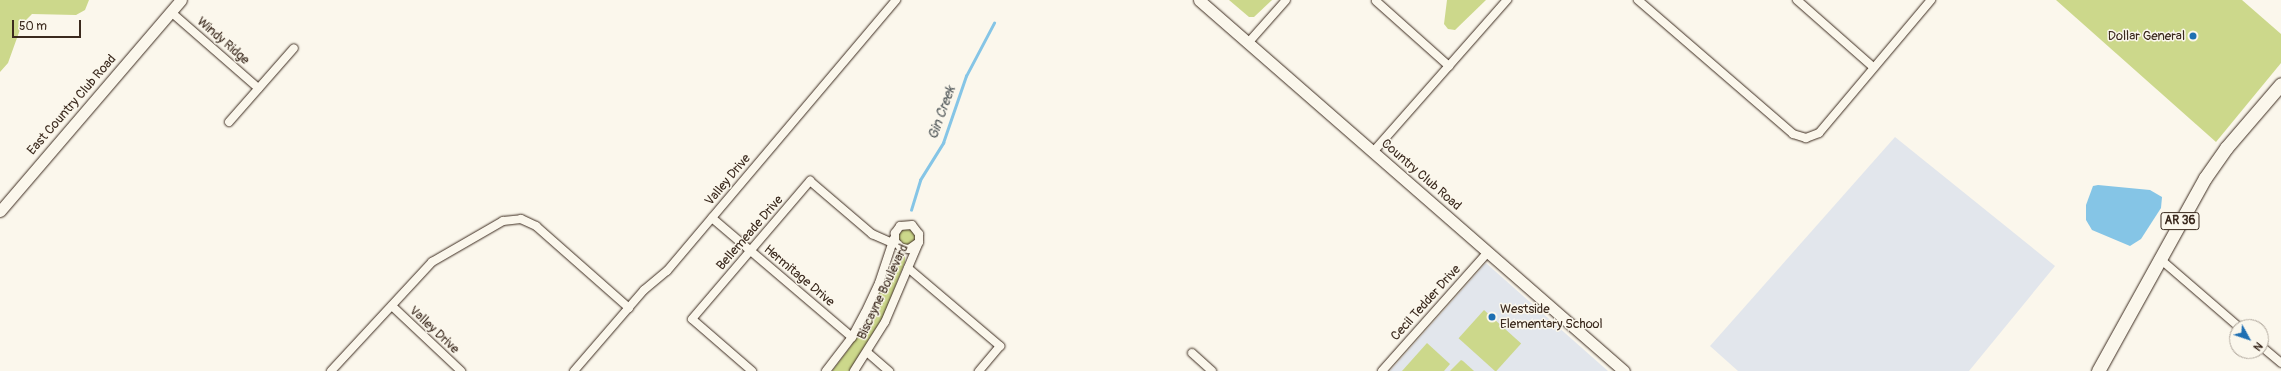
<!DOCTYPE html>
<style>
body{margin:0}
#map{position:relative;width:2281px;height:371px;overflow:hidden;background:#fbf7ec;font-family:Pangolin,sans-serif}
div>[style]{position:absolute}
.built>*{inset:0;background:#e2e6ec}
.green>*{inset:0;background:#ccd88b;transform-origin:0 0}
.round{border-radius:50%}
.water>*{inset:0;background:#85c5e6}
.stream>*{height:2.5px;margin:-1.25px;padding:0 1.25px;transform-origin:1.25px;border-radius:1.25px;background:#85c5e6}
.roads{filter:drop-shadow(0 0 1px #3b2a1e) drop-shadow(0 0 1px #3b2a1e)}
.street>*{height:8px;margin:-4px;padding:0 4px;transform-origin:4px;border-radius:4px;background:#fbf7ec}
.secondary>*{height:11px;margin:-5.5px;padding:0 5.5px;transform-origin:5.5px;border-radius:5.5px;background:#fbf7ec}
.primary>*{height:13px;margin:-6.5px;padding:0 6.5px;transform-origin:6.5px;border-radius:6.5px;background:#fbf7ec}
.dots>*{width:11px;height:11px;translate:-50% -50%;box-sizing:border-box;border:2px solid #fbf7ec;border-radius:50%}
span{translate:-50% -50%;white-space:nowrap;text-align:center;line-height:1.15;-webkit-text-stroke:3px #fbf7ec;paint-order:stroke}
.shield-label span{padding:1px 3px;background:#fbf7ec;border:1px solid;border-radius:3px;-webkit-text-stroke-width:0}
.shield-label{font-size:12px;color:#3b2a1e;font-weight:700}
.poi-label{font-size:13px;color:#3b2a1e}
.right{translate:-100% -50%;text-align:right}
.left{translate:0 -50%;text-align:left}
.street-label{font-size:13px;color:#3b2a1e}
.water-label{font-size:14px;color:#51585a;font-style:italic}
.north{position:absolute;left:2229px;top:319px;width:40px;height:40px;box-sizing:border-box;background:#fbf7ec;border:1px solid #aea59a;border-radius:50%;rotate:130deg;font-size:11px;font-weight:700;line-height:16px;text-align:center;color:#3b2a1e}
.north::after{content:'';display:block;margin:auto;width:14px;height:18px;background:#1f6fb2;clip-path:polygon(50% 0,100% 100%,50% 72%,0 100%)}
.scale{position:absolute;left:12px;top:20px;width:69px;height:18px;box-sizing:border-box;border:2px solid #3b2a1e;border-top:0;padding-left:5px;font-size:12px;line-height:14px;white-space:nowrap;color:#3b2a1e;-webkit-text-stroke:3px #fbf7ec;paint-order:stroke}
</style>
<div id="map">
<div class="built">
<div style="clip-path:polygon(1895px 137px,2055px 266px,1969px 371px,1738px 371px,1710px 346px)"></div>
<div style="clip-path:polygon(1486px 263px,1608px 371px,1390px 371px)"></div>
</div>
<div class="green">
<div style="clip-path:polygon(0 0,89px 0,85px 10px,76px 15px,32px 14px,22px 24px,8px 63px,0 72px)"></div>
<div style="clip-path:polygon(1229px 0,1272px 0,1254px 17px,1249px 17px)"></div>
<div style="clip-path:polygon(1447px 0,1486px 0,1455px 30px,1448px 29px,1444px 24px)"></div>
<div style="clip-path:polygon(2056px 0,2242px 0,2281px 34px,2281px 63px,2216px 142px)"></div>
<div class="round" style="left:899px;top:229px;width:16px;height:16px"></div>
<div style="clip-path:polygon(897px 252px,905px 255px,905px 262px,883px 317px,849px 371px,832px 371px,851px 346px,871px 310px)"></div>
<div style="left:1484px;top:310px;width:50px;height:38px;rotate:42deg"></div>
<div style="clip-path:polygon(1427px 343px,1450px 364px,1444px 371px,1402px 371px)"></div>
<div style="clip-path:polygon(1461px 360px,1463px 361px,1474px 371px,1450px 371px)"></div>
</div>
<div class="water">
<div style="clip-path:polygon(2098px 185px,2150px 190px,2162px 197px,2161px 208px,2141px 239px,2130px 246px,2092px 230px,2086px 220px,2086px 205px,2093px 186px)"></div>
</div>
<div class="stream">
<div style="left:911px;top:210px;width:31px;rotate:-73deg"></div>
<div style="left:920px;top:180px;width:44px;rotate:-58.1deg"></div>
<div style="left:943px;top:143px;width:71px;rotate:-71.1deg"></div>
<div style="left:966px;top:76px;width:60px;rotate:-62.2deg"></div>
</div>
<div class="roads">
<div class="street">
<div style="left:1638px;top:0;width:205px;rotate:40.8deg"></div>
<div style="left:1793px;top:134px;width:14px;rotate:17deg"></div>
<div style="left:1806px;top:138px;width:14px;rotate:-21deg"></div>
<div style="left:1819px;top:133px;width:174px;rotate:-49.9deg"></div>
<div style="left:1797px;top:0;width:101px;rotate:41.4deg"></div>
<div style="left:1376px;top:1px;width:98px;rotate:41.7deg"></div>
<div style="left:171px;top:12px;width:116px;rotate:41.1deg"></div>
<div style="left:1248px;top:43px;width:57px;rotate:-48.5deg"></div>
<div style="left:229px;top:122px;width:98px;rotate:-48.7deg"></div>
<div style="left:1373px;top:152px;width:203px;rotate:-48.6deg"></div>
<div style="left:712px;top:218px;width:184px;rotate:40.4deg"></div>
<div style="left:2159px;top:258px;width:106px;rotate:40.8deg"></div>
<div style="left:908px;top:268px;width:121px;rotate:40.3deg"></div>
<div style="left:1000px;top:346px;width:33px;rotate:130deg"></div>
<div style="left:392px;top:306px;width:95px;rotate:43.3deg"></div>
<div style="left:2261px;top:346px;width:26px;rotate:40deg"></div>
<div style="left:868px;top:353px;width:28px;rotate:41deg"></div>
<div style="left:1192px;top:353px;width:27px;rotate:42deg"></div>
<div style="left:331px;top:371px;width:149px;rotate:-47.2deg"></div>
<div style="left:432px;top:262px;width:82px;rotate:-30deg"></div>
<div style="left:503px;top:221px;width:18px;rotate:-6deg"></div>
<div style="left:521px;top:219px;width:17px;rotate:25deg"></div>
<div style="left:536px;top:226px;width:124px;rotate:41.4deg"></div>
<div style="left:574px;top:371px;width:107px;rotate:-49.2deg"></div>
<div style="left:644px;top:290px;width:30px;rotate:-40deg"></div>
<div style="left:667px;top:271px;width:355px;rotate:-49.8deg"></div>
<div style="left:752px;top:371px;width:79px;rotate:-139.1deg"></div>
<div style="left:692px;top:319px;width:182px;rotate:-49.5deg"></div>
<div style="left:810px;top:181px;width:82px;rotate:40.5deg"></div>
<div style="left:872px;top:234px;width:22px;rotate:24deg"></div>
<div style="left:826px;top:371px;width:43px;rotate:-52.6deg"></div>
<div style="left:852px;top:337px;width:27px;rotate:-62deg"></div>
<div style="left:865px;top:313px;width:33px;rotate:-65deg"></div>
<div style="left:879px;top:283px;width:47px;rotate:-71.6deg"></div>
<div style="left:854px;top:371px;width:58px;rotate:-57.7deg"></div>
<div style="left:885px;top:322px;width:87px;rotate:-67deg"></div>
<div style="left:919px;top:242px;width:8px;rotate:-90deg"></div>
<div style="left:919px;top:234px;width:11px;rotate:-128deg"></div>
<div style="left:912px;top:225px;width:12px;rotate:175deg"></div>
<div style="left:900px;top:226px;width:9px;rotate:126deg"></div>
<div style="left:895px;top:233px;width:8px;rotate:90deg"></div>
<div style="left:895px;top:241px;width:9px;rotate:49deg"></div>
<div style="left:901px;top:248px;width:8px;rotate:7deg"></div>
<div style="left:909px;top:249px;width:12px;rotate:-35deg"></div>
<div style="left:1382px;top:371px;width:159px;rotate:-48.3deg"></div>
</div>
<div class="secondary">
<div style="left:1199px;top:0;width:564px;rotate:41.12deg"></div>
<div style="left:0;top:211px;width:278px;rotate:-49.4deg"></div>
</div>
<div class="primary">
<div style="left:2098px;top:371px;width:221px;rotate:-61deg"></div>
<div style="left:2205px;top:178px;width:37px;rotate:-55deg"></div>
<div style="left:2226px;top:148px;width:84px;rotate:-49.3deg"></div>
</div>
</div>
<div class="dots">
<div style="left:2193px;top:36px;background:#1f6fb2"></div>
<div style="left:1492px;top:317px;background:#1f6fb2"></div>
</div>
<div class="shield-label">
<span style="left:2180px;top:221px">AR 36</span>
</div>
<div class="poi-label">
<span class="right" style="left:2185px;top:36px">Dollar General</span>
<span class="left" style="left:1500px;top:317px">Westside<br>Elementary School</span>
</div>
<div class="street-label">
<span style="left:223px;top:41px;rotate:41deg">Windy Ridge</span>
<span style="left:72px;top:105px;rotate:-49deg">East Country Club Road</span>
<span style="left:1421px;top:175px;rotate:41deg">Country Club Road</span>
<span style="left:728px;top:180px;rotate:-50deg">Valley Drive</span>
<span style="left:750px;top:233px;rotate:-49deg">Bellemeade Drive</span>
<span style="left:799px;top:276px;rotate:40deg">Hermitage Drive</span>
<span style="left:883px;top:292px;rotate:-65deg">Biscayne Boulevard</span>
<span style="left:1426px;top:303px;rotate:-48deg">Cecil Tedder Drive</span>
<span style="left:434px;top:330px;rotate:43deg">Valley Drive</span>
</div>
<div class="water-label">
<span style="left:942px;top:113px;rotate:-70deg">Gin Creek</span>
</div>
<div class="north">N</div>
<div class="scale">50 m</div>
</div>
